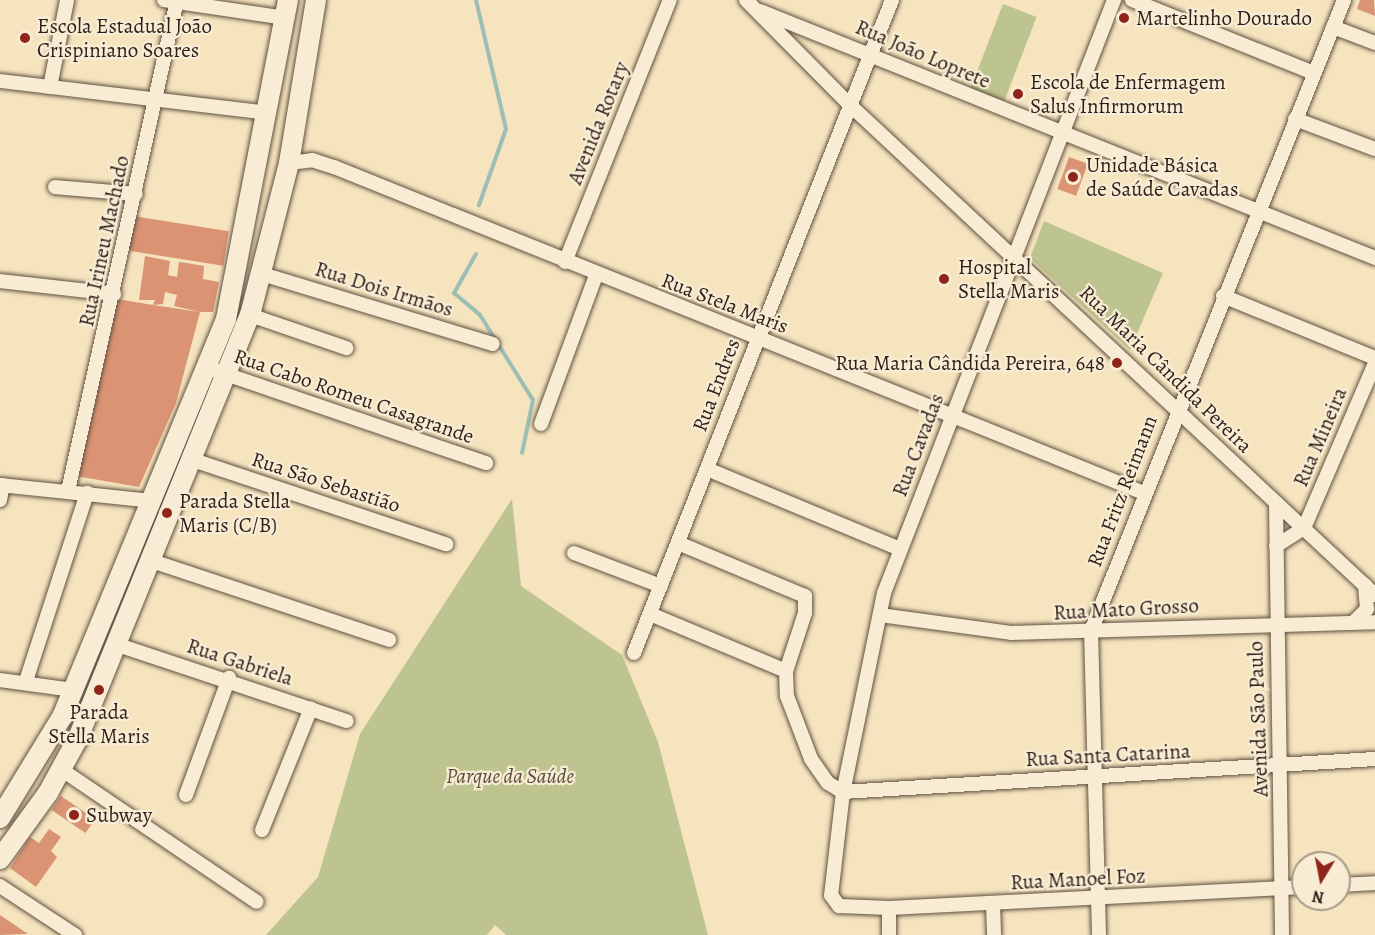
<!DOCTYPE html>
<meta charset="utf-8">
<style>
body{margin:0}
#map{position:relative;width:1375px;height:935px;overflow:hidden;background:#f5e4bd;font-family:Alegreya,serif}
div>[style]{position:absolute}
.green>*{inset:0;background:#bec48f;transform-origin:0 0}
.stream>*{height:4px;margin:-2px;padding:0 2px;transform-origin:2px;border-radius:2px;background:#9cbeb5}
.building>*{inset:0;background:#da9373;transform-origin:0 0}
.roads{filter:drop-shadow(0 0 2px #605043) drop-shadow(0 0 2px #605043)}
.street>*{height:14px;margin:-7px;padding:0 7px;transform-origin:7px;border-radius:7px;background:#f8edd4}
.secondary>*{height:20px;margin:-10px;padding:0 10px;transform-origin:10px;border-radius:10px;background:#f8edd4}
.dots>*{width:16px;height:16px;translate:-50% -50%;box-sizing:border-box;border:3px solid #f8edd4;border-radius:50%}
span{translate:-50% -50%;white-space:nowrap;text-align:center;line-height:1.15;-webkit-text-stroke:4.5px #f8edd4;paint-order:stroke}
.poi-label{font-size:21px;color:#2e1f1a}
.left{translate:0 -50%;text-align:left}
.right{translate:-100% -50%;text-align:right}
.street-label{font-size:21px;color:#2e1f1a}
.park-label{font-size:21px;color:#59513d;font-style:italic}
.north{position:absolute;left:1291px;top:851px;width:60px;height:60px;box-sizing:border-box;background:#f8edd4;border:2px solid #a79b8a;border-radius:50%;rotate:190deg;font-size:16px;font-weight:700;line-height:24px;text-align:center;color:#2e1f1a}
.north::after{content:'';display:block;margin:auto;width:21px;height:27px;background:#8f2418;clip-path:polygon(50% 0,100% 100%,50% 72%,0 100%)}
</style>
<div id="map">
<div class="green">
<div style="left:1003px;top:4px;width:36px;height:94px;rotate:21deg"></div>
<div style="clip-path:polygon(1044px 221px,1163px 273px,1130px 350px,1030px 258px)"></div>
<div style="clip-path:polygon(512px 499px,521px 586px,622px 655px,658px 742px,708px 935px,506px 935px,495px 925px,487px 935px,266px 935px,318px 877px,360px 734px)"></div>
</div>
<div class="stream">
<div style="left:476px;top:0;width:132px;rotate:76.9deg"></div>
<div style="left:506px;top:129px;width:81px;rotate:109.6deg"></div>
<div style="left:476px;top:254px;width:45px;rotate:119.4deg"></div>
<div style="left:454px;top:293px;width:34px;rotate:40deg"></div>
<div style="left:480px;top:315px;width:100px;rotate:58.1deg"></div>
<div style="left:533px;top:400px;width:54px;rotate:101.7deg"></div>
</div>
<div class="building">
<div style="clip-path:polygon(1360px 0,1374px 0,1375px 16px,1357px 9px)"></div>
<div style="left:1069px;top:157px;width:20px;height:34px;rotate:20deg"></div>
<div style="left:133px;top:216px;width:97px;height:35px;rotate:9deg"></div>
<div style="clip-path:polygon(evenodd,145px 256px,170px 261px,168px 275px,177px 277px,179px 262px,187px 263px,204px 266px,203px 279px,219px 282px,213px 312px,200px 312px,176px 403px,139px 487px,76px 476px,117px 299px,153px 305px,155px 300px,139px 300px,145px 256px,165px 292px,177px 295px,174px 306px,200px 312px,153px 305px,163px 304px,165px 292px)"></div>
<div style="left:61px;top:796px;width:41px;height:17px;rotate:34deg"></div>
<div style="clip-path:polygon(49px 829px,61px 837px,51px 851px,57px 857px,36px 887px,10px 868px,30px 837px,39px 843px)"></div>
<div style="clip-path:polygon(0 915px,28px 934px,0 935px)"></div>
</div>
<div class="roads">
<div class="street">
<div style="left:164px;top:0;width:123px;rotate:8.4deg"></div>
<div style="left:746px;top:0;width:149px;rotate:45.3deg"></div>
<div style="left:851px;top:106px;width:717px;rotate:43.02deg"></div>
<div style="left:1114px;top:0;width:636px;rotate:111.2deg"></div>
<div style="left:884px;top:593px;width:203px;rotate:101.6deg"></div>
<div style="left:843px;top:792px;width:104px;rotate:96.6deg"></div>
<div style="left:831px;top:895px;width:14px;rotate:54deg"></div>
<div style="left:839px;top:906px;width:50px;rotate:2.3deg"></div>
<div style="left:889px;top:908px;width:415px;rotate:-2.9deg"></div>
<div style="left:1132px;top:0;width:196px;rotate:21.9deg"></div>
<div style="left:760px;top:11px;width:663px;rotate:21.88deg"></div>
<div style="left:1333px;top:27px;width:45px;rotate:20.9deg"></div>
<div style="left:0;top:81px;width:270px;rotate:6.8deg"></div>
<div style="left:50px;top:87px;width:89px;rotate:-78.9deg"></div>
<div style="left:1295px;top:119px;width:85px;rotate:20.6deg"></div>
<div style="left:289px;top:163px;width:23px;rotate:-7deg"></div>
<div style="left:312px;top:160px;width:23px;rotate:18deg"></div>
<div style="left:334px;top:167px;width:873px;rotate:21.92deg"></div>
<div style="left:55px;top:187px;width:81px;rotate:4.9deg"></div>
<div style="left:565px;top:262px;width:282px;rotate:-68.2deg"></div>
<div style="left:262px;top:274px;width:241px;rotate:16.9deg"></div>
<div style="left:0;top:281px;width:115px;rotate:6.5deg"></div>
<div style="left:1223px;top:296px;width:164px;rotate:22.2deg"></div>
<div style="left:250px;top:315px;width:102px;rotate:19deg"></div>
<div style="left:208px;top:368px;width:294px;rotate:18.9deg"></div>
<div style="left:541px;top:424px;width:159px;rotate:-69.7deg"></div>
<div style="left:193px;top:460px;width:267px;rotate:18.4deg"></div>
<div style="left:707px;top:469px;width:209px;rotate:22.5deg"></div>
<div style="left:0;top:485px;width:152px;rotate:6deg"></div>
<div style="left:68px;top:491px;width:503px;rotate:-77.48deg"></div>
<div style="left:0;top:500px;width:15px;rotate:-79deg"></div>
<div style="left:1276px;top:503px;width:432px;rotate:89.2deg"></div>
<div style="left:678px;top:543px;width:138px;rotate:22.7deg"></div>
<div style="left:805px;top:596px;width:17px;rotate:90deg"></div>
<div style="left:805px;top:613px;width:61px;rotate:108.1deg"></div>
<div style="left:786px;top:671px;width:25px;rotate:88deg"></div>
<div style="left:787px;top:696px;width:67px;rotate:69.1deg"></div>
<div style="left:811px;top:759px;width:29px;rotate:55deg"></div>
<div style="left:828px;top:783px;width:17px;rotate:31deg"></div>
<div style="left:843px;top:792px;width:533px;rotate:-3.55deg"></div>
<div style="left:1276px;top:546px;width:33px;rotate:-33deg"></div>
<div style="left:1304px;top:528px;width:180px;rotate:-66.7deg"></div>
<div style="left:574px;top:553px;width:93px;rotate:20.8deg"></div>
<div style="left:152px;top:561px;width:250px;rotate:18.4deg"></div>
<div style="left:650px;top:614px;width:147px;rotate:22.7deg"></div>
<div style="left:880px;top:615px;width:132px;rotate:7.8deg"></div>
<div style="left:1011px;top:633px;width:364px;rotate:-1.7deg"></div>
<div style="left:1354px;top:622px;width:18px;rotate:-45deg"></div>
<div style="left:1367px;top:609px;width:24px;rotate:-95deg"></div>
<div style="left:118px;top:645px;width:241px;rotate:18.4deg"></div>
<div style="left:634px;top:653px;width:702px;rotate:-68.44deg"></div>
<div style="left:0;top:680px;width:74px;rotate:7.8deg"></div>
<div style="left:26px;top:681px;width:198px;rotate:-72deg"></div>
<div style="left:62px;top:770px;width:235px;rotate:34.1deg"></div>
<div style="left:186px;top:795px;width:125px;rotate:-69.8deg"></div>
<div style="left:262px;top:830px;width:131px;rotate:-68.1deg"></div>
<div style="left:1339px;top:885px;width:36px;rotate:-3deg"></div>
<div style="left:0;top:886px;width:90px;rotate:33.2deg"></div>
<div style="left:993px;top:904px;width:31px;rotate:88deg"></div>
<div style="left:889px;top:908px;width:27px;rotate:90deg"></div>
<div style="left:1099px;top:935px;width:304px;rotate:-91.5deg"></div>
<div style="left:1091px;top:631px;width:680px;rotate:-68.15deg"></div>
</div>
<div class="secondary">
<div style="left:0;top:818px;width:119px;rotate:-58.5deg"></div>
<div style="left:62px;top:717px;width:430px;rotate:-67.6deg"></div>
<div style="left:226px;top:319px;width:325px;rotate:-79deg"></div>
<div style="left:0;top:859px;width:82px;rotate:-54deg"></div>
<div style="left:48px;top:793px;width:63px;rotate:-61.4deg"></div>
<div style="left:78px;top:738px;width:457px;rotate:-67.9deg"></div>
<div style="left:250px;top:315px;width:157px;rotate:-75.6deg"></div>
<div style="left:289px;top:163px;width:165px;rotate:-80.6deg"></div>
</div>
</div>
<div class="dots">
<div style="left:1124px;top:18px;background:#8f2418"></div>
<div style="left:25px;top:38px;background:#8f2418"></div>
<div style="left:1018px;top:94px;background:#8f2418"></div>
<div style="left:1073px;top:177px;background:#8f2418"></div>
<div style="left:944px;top:279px;background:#8f2418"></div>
<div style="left:1117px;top:363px;background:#8f2418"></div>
<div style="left:167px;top:513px;background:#8f2418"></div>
<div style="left:99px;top:690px;background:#8f2418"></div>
<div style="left:74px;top:815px;background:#8f2418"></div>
</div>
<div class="poi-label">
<span class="left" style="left:1136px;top:18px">Martelinho Dourado</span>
<span class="left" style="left:37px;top:38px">Escola Estadual João<br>Crispiniano Soares</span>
<span class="left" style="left:1030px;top:94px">Escola de Enfermagem<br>Salus Infirmorum</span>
<span class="left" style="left:1086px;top:177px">Unidade Básica<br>de Saúde Cavadas</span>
<span class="left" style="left:958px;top:279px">Hospital<br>Stella Maris</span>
<span class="right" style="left:1105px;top:363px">Rua Maria Cândida Pereira, 648</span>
<span class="left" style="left:179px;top:513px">Parada Stella<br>Maris (C/B)</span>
<span style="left:99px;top:724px">Parada<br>Stella Maris</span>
<span class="left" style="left:86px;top:815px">Subway</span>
</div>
<div class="street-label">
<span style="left:923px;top:54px;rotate:23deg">Rua João Loprete</span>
<span style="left:598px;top:123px;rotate:-68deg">Avenida Rotary</span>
<span style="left:104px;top:241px;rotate:-78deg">Rua Irineu Machado</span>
<span style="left:384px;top:289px;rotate:17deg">Rua Dois Irmãos</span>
<span style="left:725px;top:303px;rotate:21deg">Rua Stela Maris</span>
<span style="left:1166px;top:369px;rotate:44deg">Rua Maria Cândida Pereira</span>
<span style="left:716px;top:385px;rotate:-69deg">Rua Endres</span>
<span style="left:354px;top:396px;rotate:19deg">Rua Cabo Romeu Casagrande</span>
<span style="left:1320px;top:437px;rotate:-67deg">Rua Mineira</span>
<span style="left:918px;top:445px;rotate:-69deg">Rua Cavadas</span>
<span style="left:326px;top:482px;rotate:18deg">Rua São Sebastião</span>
<span style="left:1122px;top:491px;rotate:-69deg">Rua Fritz Reimann</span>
<span style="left:1126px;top:609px;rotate:-3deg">Rua Mato Grosso</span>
<span style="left:240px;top:662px;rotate:18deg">Rua Gabriela</span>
<span style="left:1258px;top:719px;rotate:-92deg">Avenida São Paulo</span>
<span style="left:1108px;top:755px;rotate:-3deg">Rua Santa Catarina</span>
<span style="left:1078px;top:879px;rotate:-3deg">Rua Manoel Foz</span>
</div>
<div class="park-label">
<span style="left:510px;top:776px">Parque da Saúde</span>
</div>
<div class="north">N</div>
</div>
